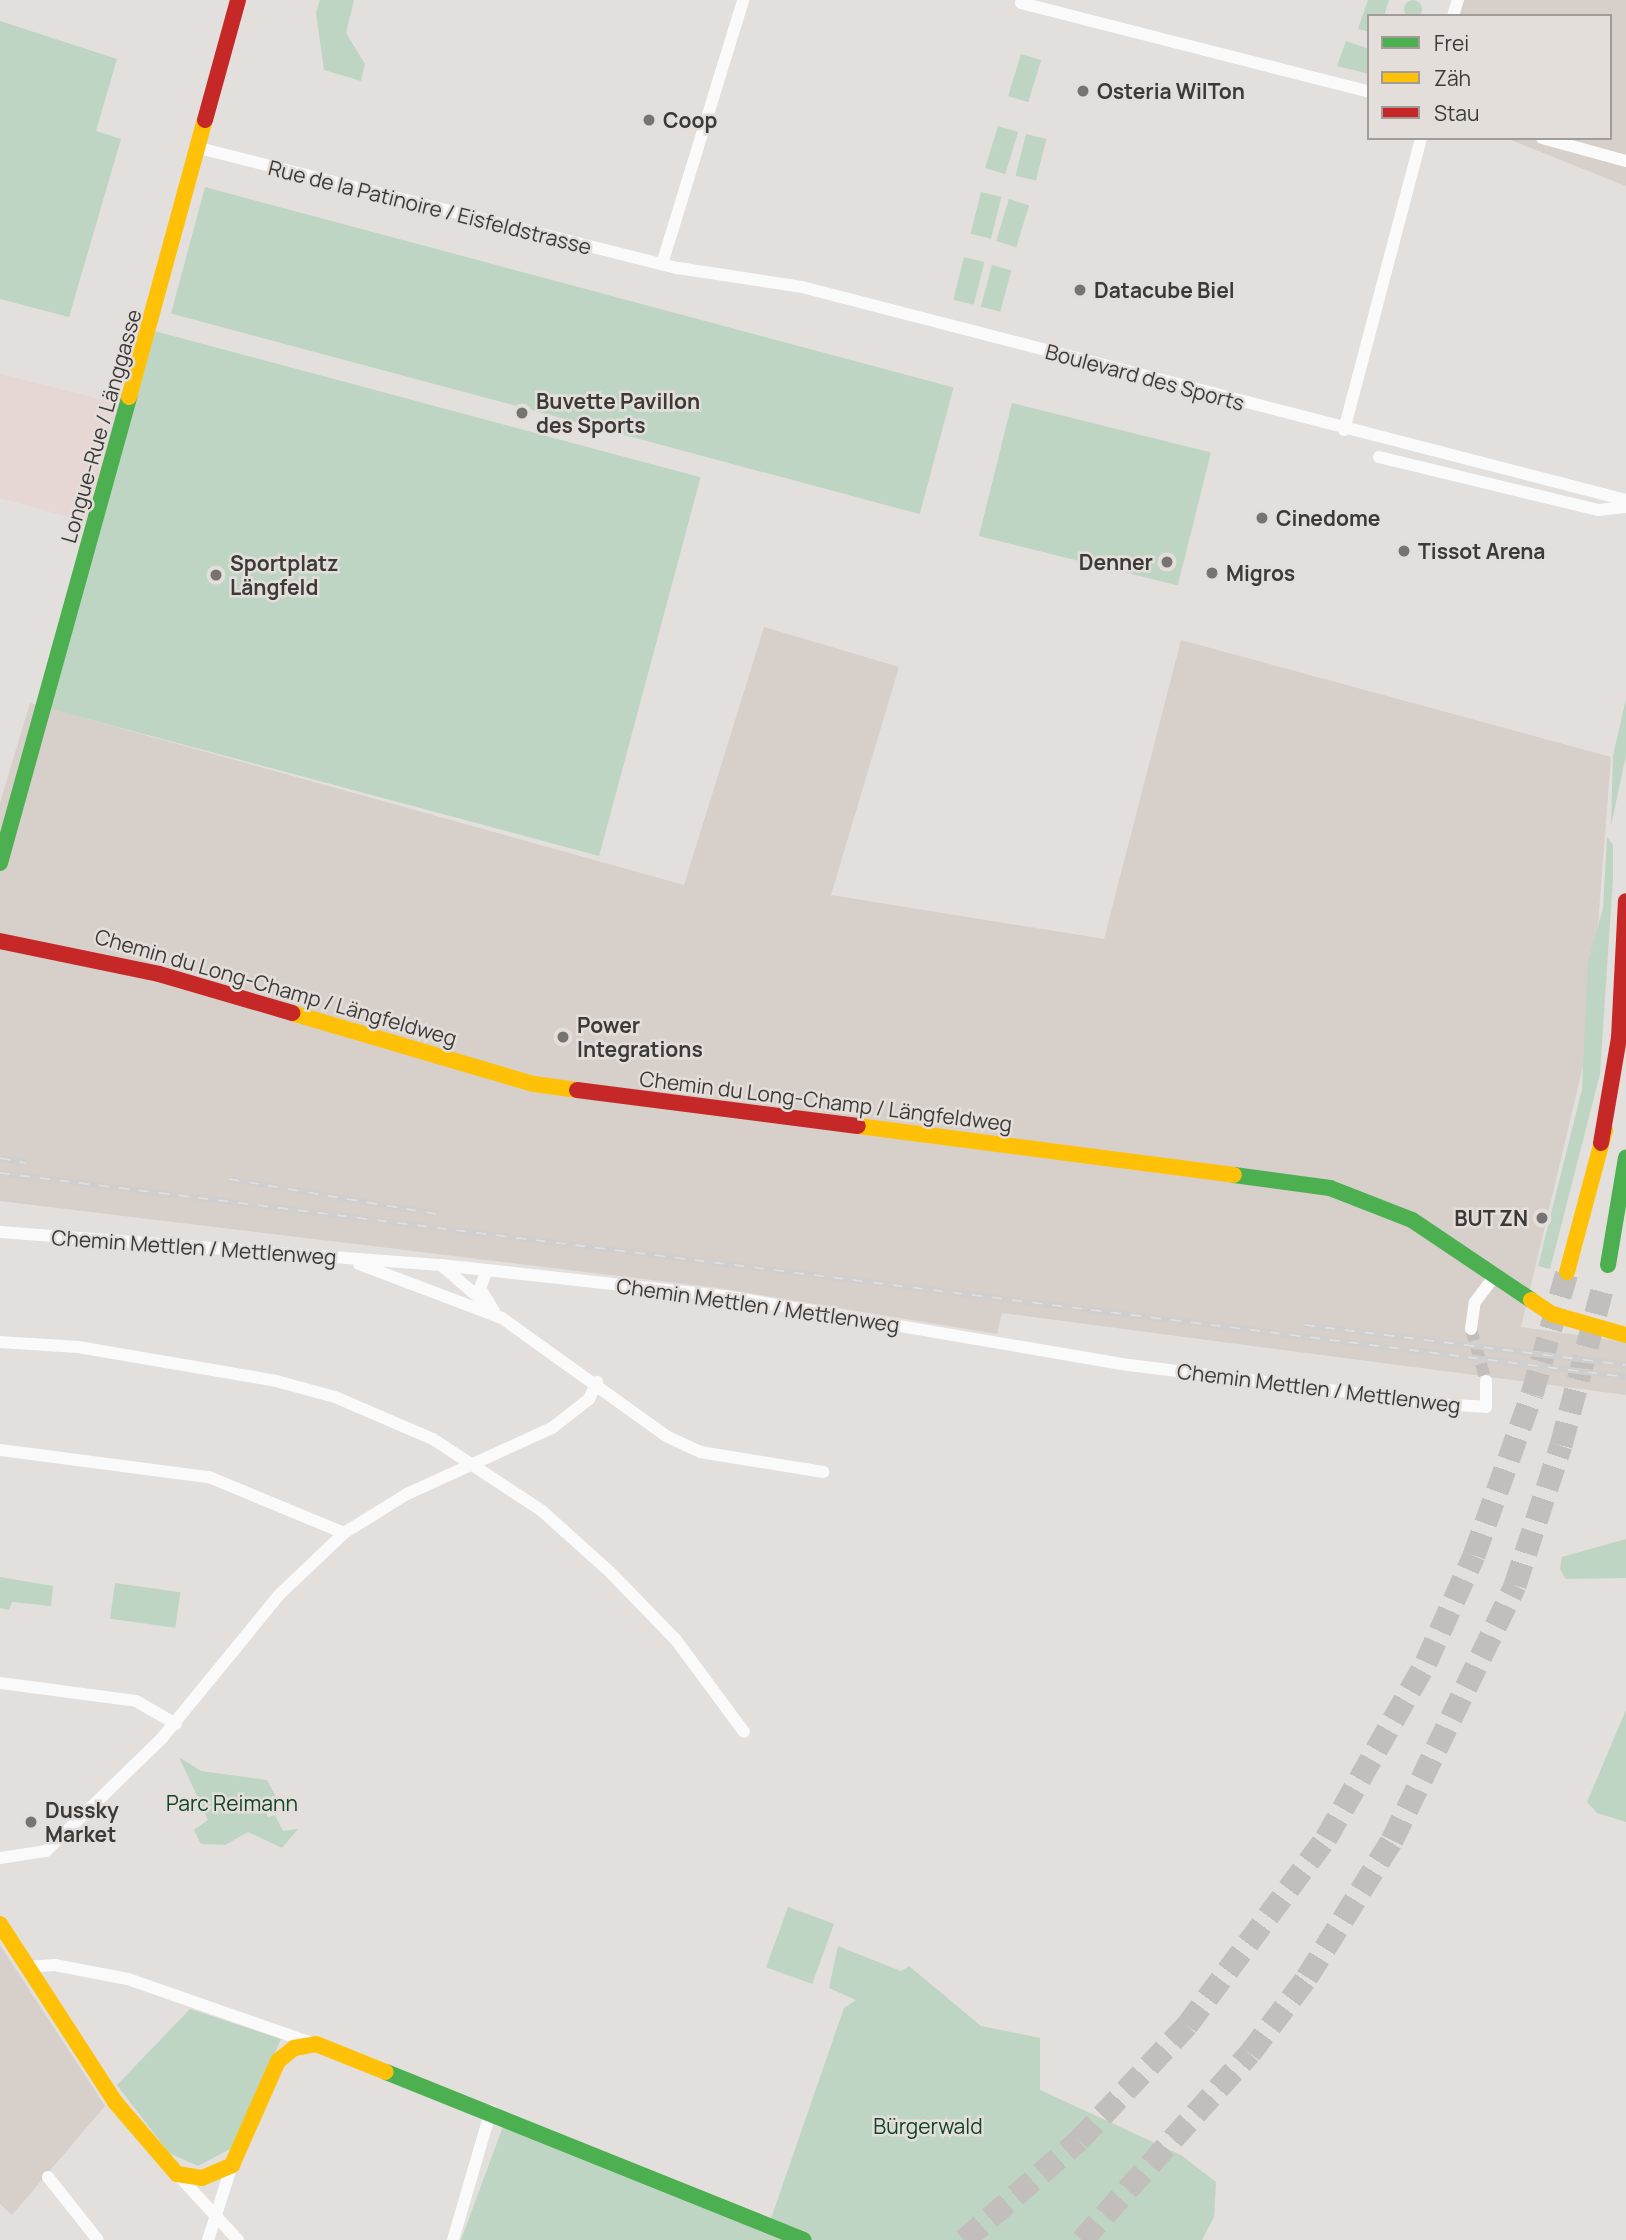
<!DOCTYPE html>
<meta charset="utf-8">
<style>
body{margin:0}
#map{position:relative;width:1626px;height:2240px;overflow:hidden;background:#e2dfdd;font-family:Manrope,sans-serif}
div>[style]{position:absolute}
.commercial>*{inset:0;background:#e6d6d4}
.built>*{inset:0;background:#d7cfca}
.green>*{inset:0;background:#bed5c4;transform-origin:0 0}
.round{border-radius:50%}
.street-tunnel>*{height:12px;margin-top:-6px;transform-origin:0;background:repeating-linear-gradient(90deg,#c1bebc 0 12px,transparent 0 18px)}
.highway-tunnel>*{height:23px;margin-top:-11.5px;transform-origin:0;background:repeating-linear-gradient(90deg,#c1bebc 0 23px,transparent 0 34px)}
.street>*{height:12px;margin:-6px;padding:0 6px;transform-origin:6px;border-radius:6px;background:#fbfafa}
.fast>*{height:16px;margin:-8px;padding:0 8px;transform-origin:8px;border-radius:8px;background:#4caf50}
.slow>*{height:16px;margin:-8px;padding:0 8px;transform-origin:8px;border-radius:8px;background:#ffc107}
.jam>*{height:16px;margin:-8px;padding:0 8px;transform-origin:8px;border-radius:8px;background:#c62828}
.rail>*{height:6px;margin-top:-3px;transform-origin:0;background:repeating-linear-gradient(90deg,#e4dedb 0 10px,#cfcfcf 0 20px);box-sizing:border-box;border-block:2px solid #cfcfcf}
.dots>*{width:19px;height:19px;translate:-50% -50%;box-sizing:border-box;border:4px solid #e4dedb;border-radius:50%}
span{translate:-50% -50%;white-space:nowrap;text-align:center;line-height:1.15;-webkit-text-stroke:5px #e4dedb;paint-order:stroke}
.poi-label{font-size:21px;color:#3c3a38;font-weight:700}
.left{translate:0 -50%;text-align:left}
.right{translate:-100% -50%;text-align:right}
.street-label{font-size:21px;color:#3c3a38}
.park-label{font-size:21px;color:#104427}
.legend{position:absolute;left:1367px;top:14px;width:245px;height:126px;box-sizing:border-box;background:#e4dedb;border:2px solid #a19c9a;margin:0;padding:9px 12px;list-style:none;font-size:21px;color:#3c3a38}
.legend li{display:flex;align-items:center;gap:14px;height:35px}
.legend b{width:35px;border:2px solid #a19c9a}
</style>
<div id="map">
<div class="commercial">
<div style="clip-path:polygon(0 374px,128px 406px,95px 524px,0 498px)"></div>
</div>
<div class="built">
<div style="clip-path:polygon(1458px 0,1626px 0,1626px 186px,1506px 138px,1610px 138px,1610px 16px,1454px 16px)"></div>
<div style="clip-path:polygon(764px 627px,899px 667px,831px 895px,1104px 939px,1181px 640px,1611px 757px,1589px 1041px,1521px 1327px,1626px 1342px,1626px 1395px,1002px 1313px,997px 1334px,718px 1288px,0 1201px,0 803px,30px 703px,684px 885px)"></div>
<div style="clip-path:polygon(0 1945px,105px 2106px,12px 2215px,0 2204px)"></div>
</div>
<div class="green">
<div class="round" style="left:1404px;top:0;width:18px;height:18px"></div>
<div style="clip-path:polygon(320px 0,354px 0,346px 33px,365px 64px,361px 81px,324px 70px,316px 13px)"></div>
<div style="clip-path:polygon(1368px 0,1389px 0,1384px 16px,1369px 16px,1369px 32px,1358px 29px)"></div>
<div style="clip-path:polygon(0 21px,117px 59px,96px 131px,121px 139px,69px 317px,0 299px)"></div>
<div style="clip-path:polygon(1346px 41px,1369px 49px,1369px 74px,1337px 66px)"></div>
<div style="left:1021px;top:54px;width:21px;height:44px;rotate:17deg"></div>
<div style="left:998px;top:126px;width:21px;height:44px;rotate:17deg"></div>
<div style="left:1026px;top:134px;width:21px;height:43px;rotate:14deg"></div>
<div style="left:205px;top:187px;width:775px;height:131px;rotate:15deg"></div>
<div style="left:981px;top:192px;width:21px;height:43px;rotate:14deg"></div>
<div style="left:1009px;top:199px;width:21px;height:44px;rotate:17deg"></div>
<div style="left:964px;top:257px;width:21px;height:44px;rotate:14deg"></div>
<div style="left:992px;top:265px;width:20px;height:43px;rotate:15deg"></div>
<div style="left:151px;top:330px;width:569px;height:392px;rotate:15deg"></div>
<div style="left:1012px;top:403px;width:205px;height:137px;rotate:14deg"></div>
<div style="clip-path:polygon(1626px 699px,1626px 755px,1611px 826px,1613px 756px)"></div>
<div style="clip-path:polygon(1607px 837px,1613px 845px,1613px 878px,1600px 1074px,1550px 1269px,1538px 1266px,1582px 1089px,1588px 962px,1603px 908px)"></div>
<div style="clip-path:polygon(1626px 1539px,1626px 1578px,1566px 1579px,1560px 1569px,1562px 1557px)"></div>
<div style="clip-path:polygon(0 1577px,53px 1586px,51px 1606px,12px 1602px,9px 1610px,0 1608px)"></div>
<div style="left:115px;top:1583px;width:66px;height:36px;rotate:8deg"></div>
<div style="clip-path:polygon(1626px 1710px,1626px 1822px,1597px 1813px,1587px 1802px)"></div>
<div style="clip-path:polygon(179px 1757px,201px 1771px,267px 1780px,276px 1797px,262px 1803px,268px 1817px,275px 1815px,283px 1831px,298px 1829px,282px 1848px,248px 1832px,225px 1845px,201px 1844px,194px 1830px,208px 1820px)"></div>
<div style="left:788px;top:1907px;width:49px;height:64px;rotate:20deg"></div>
<div style="clip-path:polygon(838px 1946px,901px 1971px,909px 1966px,981px 2026px,1040px 2038px,1040px 2090px,1181px 2155px,1216px 2182px,1214px 2217px,1202px 2240px,461px 2240px,505px 2121px,767px 2230px,844px 2008px,856px 2000px,829px 1988px)"></div>
<div style="clip-path:polygon(190px 2009px,281px 2039px,234px 2147px,198px 2166px,169px 2153px,117px 2085px)"></div>
</div>
<div class="street-tunnel">
<div style="left:1471px;top:1329px;width:54px;rotate:73.9deg"></div>
</div>
<div class="highway-tunnel">
<div style="left:964px;top:2240px;width:152px;rotate:-41deg"></div>
<div style="left:1079px;top:2140px;width:158px;rotate:-46.8deg"></div>
<div style="left:1187px;top:2025px;width:233px;rotate:-53.4deg"></div>
<div style="left:1326px;top:1838px;width:202px;rotate:-60.4deg"></div>
<div style="left:1426px;top:1662px;width:117px;rotate:-65.8deg"></div>
<div style="left:1474px;top:1555px;width:171px;rotate:-70.2deg"></div>
<div style="left:1532px;top:1394px;width:127px;rotate:-74deg"></div>
<div style="left:1082px;top:2240px;width:251px;rotate:-48.1deg"></div>
<div style="left:1250px;top:2053px;width:95px;rotate:-53.1deg"></div>
<div style="left:1307px;top:1977px;width:161px;rotate:-58.2deg"></div>
<div style="left:1392px;top:1840px;width:283px;rotate:-64.2deg"></div>
<div style="left:1515px;top:1585px;width:147px;rotate:-71.8deg"></div>
<div style="left:1561px;top:1445px;width:169px;rotate:-75.2deg"></div>
</div>
<div class="street">
<div style="left:1021px;top:3px;width:359px;rotate:14.3deg"></div>
<div style="left:1453px;top:16px;width:17px;rotate:-73deg"></div>
<div style="left:1542px;top:138px;width:87px;rotate:15.3deg"></div>
<div style="left:199px;top:148px;width:494px;rotate:14.1deg"></div>
<div style="left:678px;top:268px;width:125px;rotate:8.7deg"></div>
<div style="left:802px;top:287px;width:851px;rotate:14.49deg"></div>
<div style="left:662px;top:264px;width:276px;rotate:-72.9deg"></div>
<div style="left:1344px;top:430px;width:302px;rotate:-75.2deg"></div>
<div style="left:1379px;top:457px;width:225px;rotate:13.6deg"></div>
<div style="left:1598px;top:510px;width:28px;rotate:-6deg"></div>
<div style="left:0;top:1232px;width:442px;rotate:4.3deg"></div>
<div style="left:441px;top:1265px;width:285px;rotate:6.3deg"></div>
<div style="left:724px;top:1296px;width:411px;rotate:9.7deg"></div>
<div style="left:1129px;top:1365px;width:325px;rotate:7.1deg"></div>
<div style="left:1452px;top:1405px;width:34px;rotate:3deg"></div>
<div style="left:1486px;top:1407px;width:26px;rotate:-90deg"></div>
<div style="left:359px;top:1264px;width:153px;rotate:20.7deg"></div>
<div style="left:502px;top:1318px;width:202px;rotate:35.7deg"></div>
<div style="left:666px;top:1436px;width:38px;rotate:25deg"></div>
<div style="left:700px;top:1452px;width:125px;rotate:9.2deg"></div>
<div style="left:441px;top:1265px;width:57px;rotate:40.7deg"></div>
<div style="left:487px;top:1270px;width:19px;rotate:111deg"></div>
<div style="left:480px;top:1288px;width:27px;rotate:59deg"></div>
<div style="left:1471px;top:1329px;width:27px;rotate:-82deg"></div>
<div style="left:1475px;top:1302px;width:30px;rotate:-53deg"></div>
<div style="left:0;top:1342px;width:78px;rotate:3.7deg"></div>
<div style="left:78px;top:1347px;width:201px;rotate:9.7deg"></div>
<div style="left:276px;top:1381px;width:61px;rotate:15.2deg"></div>
<div style="left:335px;top:1397px;width:107px;rotate:23.2deg"></div>
<div style="left:433px;top:1439px;width:131px;rotate:33.4deg"></div>
<div style="left:542px;top:1511px;width:93px;rotate:41.9deg"></div>
<div style="left:611px;top:1573px;width:93px;rotate:45.9deg"></div>
<div style="left:676px;top:1640px;width:114px;rotate:53.5deg"></div>
<div style="left:0;top:1450px;width:211px;rotate:7.4deg"></div>
<div style="left:209px;top:1477px;width:146px;rotate:22.5deg"></div>
<div style="left:0;top:1683px;width:137px;rotate:7.5deg"></div>
<div style="left:136px;top:1701px;width:46px;rotate:29.9deg"></div>
<div style="left:0;top:1858px;width:47px;rotate:-8.7deg"></div>
<div style="left:46px;top:1851px;width:162px;rotate:-44.2deg"></div>
<div style="left:162px;top:1738px;width:186px;rotate:-50.7deg"></div>
<div style="left:280px;top:1594px;width:88px;rotate:-43.6deg"></div>
<div style="left:344px;top:1533px;width:74px;rotate:-31.8deg"></div>
<div style="left:407px;top:1494px;width:159px;rotate:-24.5deg"></div>
<div style="left:552px;top:1428px;width:47px;rotate:-38.1deg"></div>
<div style="left:589px;top:1399px;width:19px;rotate:-65deg"></div>
<div style="left:27px;top:1967px;width:28px;rotate:-4deg"></div>
<div style="left:55px;top:1965px;width:74px;rotate:10.9deg"></div>
<div style="left:128px;top:1979px;width:195px;rotate:19.2deg"></div>
<div style="left:177px;top:2174px;width:90px;rotate:47.3deg"></div>
<div style="left:48px;top:2177px;width:80px;rotate:51.6deg"></div>
<div style="left:208px;top:2240px;width:79px;rotate:-72.3deg"></div>
<div style="left:453px;top:2240px;width:135px;rotate:-73.7deg"></div>
</div>
<div class="fast">
<div style="left:0;top:863px;width:484px;rotate:-74.5deg"></div>
<div style="left:1234px;top:1175px;width:97px;rotate:7.7deg"></div>
<div style="left:1330px;top:1188px;width:88px;rotate:21.3deg"></div>
<div style="left:1412px;top:1220px;width:143px;rotate:33.9deg"></div>
<div style="left:1608px;top:1265px;width:109px;rotate:-80.5deg"></div>
<div style="left:386px;top:2072px;width:450px;rotate:21.9deg"></div>
</div>
<div class="slow">
<div style="left:129px;top:397px;width:287px;rotate:-74.7deg"></div>
<div style="left:292px;top:1013px;width:252px;rotate:16.4deg"></div>
<div style="left:534px;top:1084px;width:43px;rotate:7.9deg"></div>
<div style="left:858px;top:1126px;width:379px;rotate:7.4deg"></div>
<div style="left:1567px;top:1272px;width:147px;rotate:-75deg"></div>
<div style="left:1531px;top:1300px;width:25px;rotate:34deg"></div>
<div style="left:1552px;top:1314px;width:77px;rotate:15.8deg"></div>
<div style="left:0;top:1924px;width:212px;rotate:57.1deg"></div>
<div style="left:115px;top:2102px;width:95px;rotate:49.3deg"></div>
<div style="left:177px;top:2174px;width:25px;rotate:9deg"></div>
<div style="left:202px;top:2178px;width:33px;rotate:-23deg"></div>
<div style="left:232px;top:2165px;width:114px;rotate:-66.1deg"></div>
<div style="left:278px;top:2061px;width:21px;rotate:-39deg"></div>
<div style="left:294px;top:2048px;width:22px;rotate:-10deg"></div>
<div style="left:316px;top:2044px;width:75px;rotate:21.8deg"></div>
</div>
<div class="jam">
<div style="left:205px;top:120px;width:124px;rotate:-74.6deg"></div>
<div style="left:0;top:941px;width:162px;rotate:11.7deg"></div>
<div style="left:159px;top:974px;width:139px;rotate:16.3deg"></div>
<div style="left:577px;top:1090px;width:283px;rotate:7.3deg"></div>
<div style="left:1601px;top:1143px;width:107px;rotate:-80.3deg"></div>
<div style="left:1619px;top:1038px;width:137px;rotate:-87.1deg"></div>
</div>
<div class="rail">
<div style="left:0;top:1158px;width:26px;rotate:11deg"></div>
<div style="left:0;top:1173px;width:1639px;rotate:7.15deg"></div>
<div style="left:229px;top:1179px;width:210px;rotate:9.6deg"></div>
<div style="left:1305px;top:1325px;width:323px;rotate:7.1deg"></div>
</div>
<div class="dots">
<div style="left:1083px;top:91px;background:#767472"></div>
<div style="left:649px;top:120px;background:#767472"></div>
<div style="left:1080px;top:290px;background:#767472"></div>
<div style="left:522px;top:413px;background:#767472"></div>
<div style="left:1262px;top:518px;background:#767472"></div>
<div style="left:1404px;top:551px;background:#767472"></div>
<div style="left:1167px;top:562px;background:#767472"></div>
<div style="left:1212px;top:573px;background:#767472"></div>
<div style="left:216px;top:575px;background:#767472"></div>
<div style="left:563px;top:1037px;background:#767472"></div>
<div style="left:1542px;top:1218px;background:#767472"></div>
<div style="left:31px;top:1822px;background:#767472"></div>
</div>
<div class="poi-label">
<span class="left" style="left:1097px;top:91px">Osteria WilTon</span>
<span class="left" style="left:663px;top:120px">Coop</span>
<span class="left" style="left:1094px;top:290px">Datacube Biel</span>
<span class="left" style="left:536px;top:413px">Buvette Pavillon<br>des Sports</span>
<span class="left" style="left:1276px;top:518px">Cinedome</span>
<span class="left" style="left:1418px;top:551px">Tissot Arena</span>
<span class="right" style="left:1153px;top:562px">Denner</span>
<span class="left" style="left:230px;top:575px">Sportplatz<br>Längfeld</span>
<span class="left" style="left:1226px;top:573px">Migros</span>
<span class="left" style="left:577px;top:1037px">Power<br>Integrations</span>
<span class="right" style="left:1528px;top:1218px">BUT ZN</span>
<span class="left" style="left:45px;top:1822px">Dussky<br>Market</span>
</div>
<div class="street-label">
<span style="left:430px;top:207px;rotate:14deg">Rue de la Patinoire / Eisfeldstrasse</span>
<span style="left:1145px;top:377px;rotate:15deg">Boulevard des Sports</span>
<span style="left:101px;top:426px;rotate:-74deg">Longue-Rue / Länggasse</span>
<span style="left:276px;top:987px;rotate:16deg">Chemin du Long-Champ / Längfeldweg</span>
<span style="left:826px;top:1101px;rotate:7deg">Chemin du Long-Champ / Längfeldweg</span>
<span style="left:194px;top:1247px;rotate:4deg">Chemin Mettlen / Mettlenweg</span>
<span style="left:758px;top:1305px;rotate:8deg">Chemin Mettlen / Mettlenweg</span>
<span style="left:1319px;top:1388px;rotate:7deg">Chemin Mettlen / Mettlenweg</span>
</div>
<div class="park-label">
<span style="left:232px;top:1803px">Parc Reimann</span>
<span style="left:928px;top:2126px">Bürgerwald</span>
</div>
<ul class="legend">
<li><b style="height:9px;background:#4caf50"></b>Frei</li>
<li><b style="height:9px;background:#ffc107"></b>Zäh</li>
<li><b style="height:9px;background:#c62828"></b>Stau</li>
</ul>
</div>
